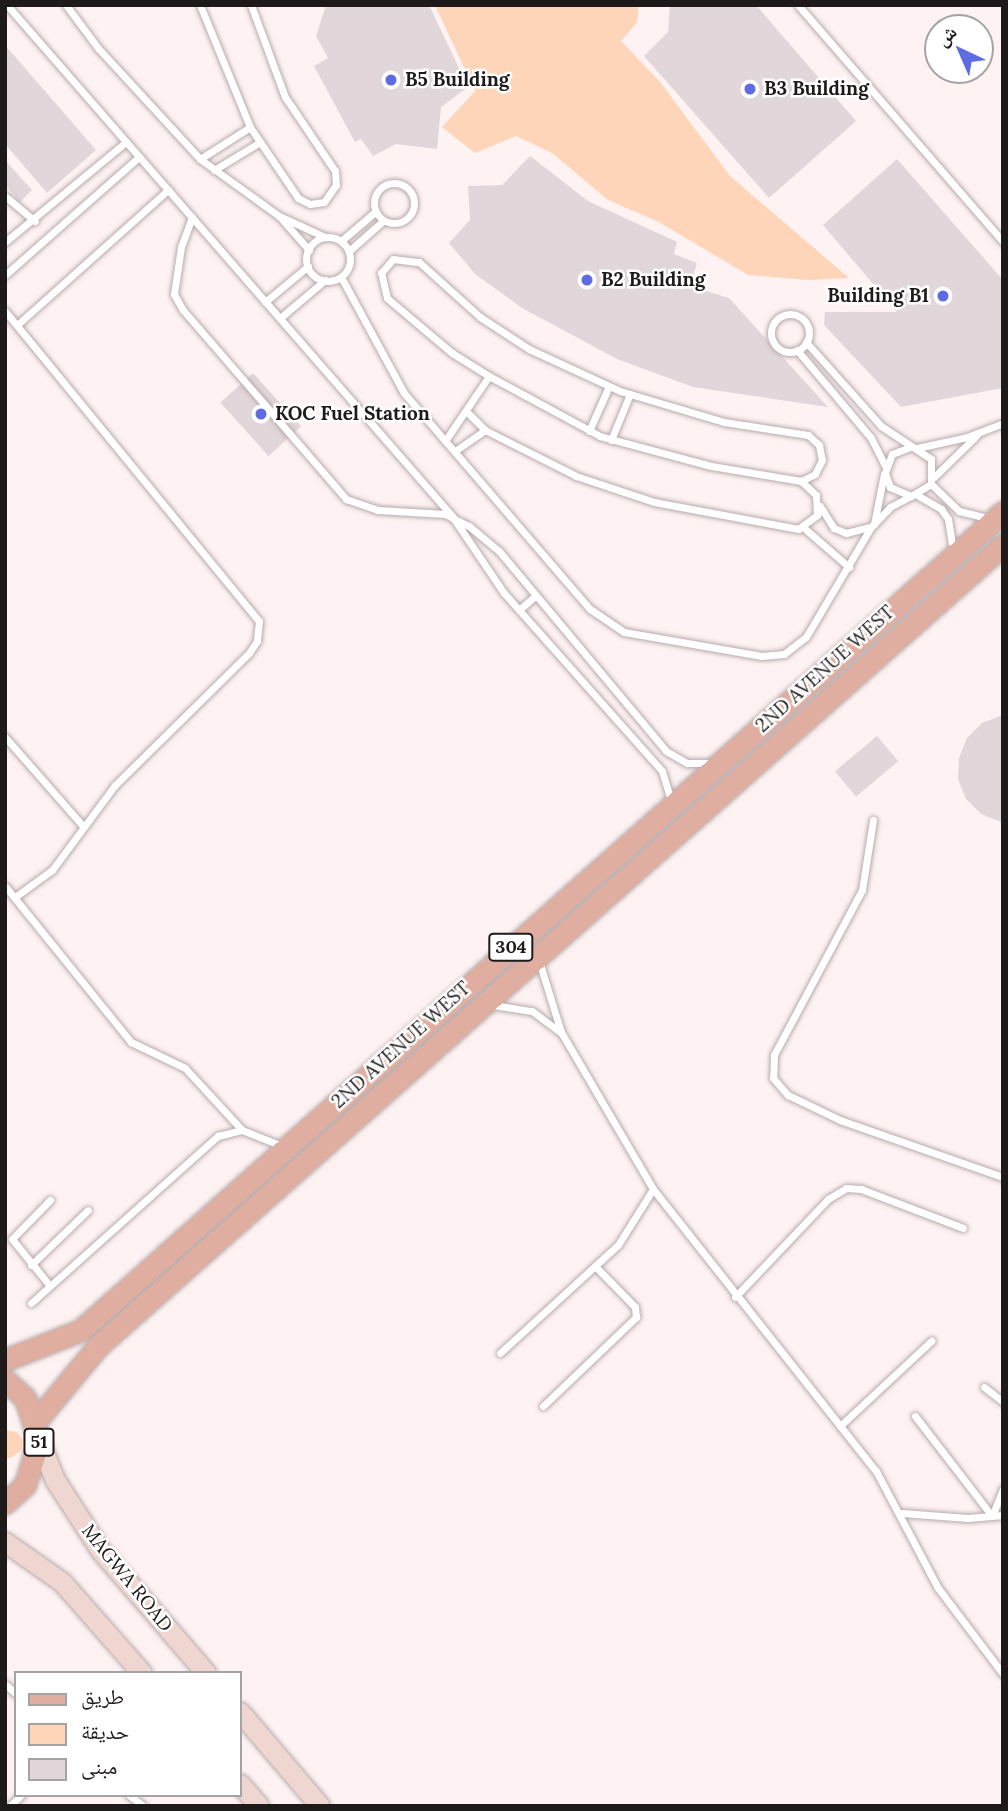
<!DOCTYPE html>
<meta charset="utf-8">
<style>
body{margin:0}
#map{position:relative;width:1008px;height:1811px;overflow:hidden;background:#fef2f2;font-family:Lora,"Noto Naskh Arabic",serif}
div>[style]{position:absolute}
.green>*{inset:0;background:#fed5b9}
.building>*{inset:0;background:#e1d6d9;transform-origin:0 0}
.roads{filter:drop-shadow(0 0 2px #b7abac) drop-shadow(0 0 2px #b7abac)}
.lane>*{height:7px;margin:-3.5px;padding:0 3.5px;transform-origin:3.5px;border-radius:3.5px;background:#fff}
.lane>.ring{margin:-3.5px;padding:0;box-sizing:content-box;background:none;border:7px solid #fff;border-radius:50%}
.secondary>*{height:19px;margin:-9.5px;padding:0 9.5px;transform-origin:9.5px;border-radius:9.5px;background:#efd6d0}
.primary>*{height:21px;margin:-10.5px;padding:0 10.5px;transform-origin:10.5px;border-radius:10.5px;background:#dfaea1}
.dots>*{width:19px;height:19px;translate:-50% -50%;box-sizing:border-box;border:4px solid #fff;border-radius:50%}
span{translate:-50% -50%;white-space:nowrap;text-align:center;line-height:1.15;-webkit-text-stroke:5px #fff;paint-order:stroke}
.shield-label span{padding:2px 5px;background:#fff;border:2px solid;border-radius:5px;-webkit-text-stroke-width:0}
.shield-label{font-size:18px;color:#1e1a1a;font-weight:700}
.poi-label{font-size:19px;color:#1e1a1a;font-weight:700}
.left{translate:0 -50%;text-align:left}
.right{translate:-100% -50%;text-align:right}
.street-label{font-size:19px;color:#1e1a1a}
.frame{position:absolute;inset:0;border:7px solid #1e1a1a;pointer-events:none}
.legend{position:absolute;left:14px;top:1671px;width:228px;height:126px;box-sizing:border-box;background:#fff;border:2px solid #a5a3a3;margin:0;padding:9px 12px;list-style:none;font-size:21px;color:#1e1a1a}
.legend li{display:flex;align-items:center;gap:14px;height:35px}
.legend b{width:35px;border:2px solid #a5a3a3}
.north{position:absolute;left:924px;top:14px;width:70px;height:70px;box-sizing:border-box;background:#fff;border:2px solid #a5a3a3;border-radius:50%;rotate:316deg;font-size:19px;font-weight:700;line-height:28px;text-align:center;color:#1e1a1a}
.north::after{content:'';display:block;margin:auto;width:24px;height:32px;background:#5e6be3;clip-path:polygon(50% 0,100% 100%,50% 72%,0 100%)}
</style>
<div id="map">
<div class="green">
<div style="clip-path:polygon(435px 5px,639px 5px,637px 22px,621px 41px,660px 82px,730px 176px,849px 278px,808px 280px,748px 275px,659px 222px,608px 200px,552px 153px,516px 136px,475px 153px,442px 127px,475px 91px)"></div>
<div style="clip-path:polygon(5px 1430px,17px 1432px,23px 1440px,22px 1450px,10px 1458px,5px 1458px)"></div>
</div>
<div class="building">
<div style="clip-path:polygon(326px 5px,429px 5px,468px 87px,441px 107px,437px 149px,396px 144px,373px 156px,361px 139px,355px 142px,314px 66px,328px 58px,316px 36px)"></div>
<div style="clip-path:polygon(670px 5px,756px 5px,856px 121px,769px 198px,644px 56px,668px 32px)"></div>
<div style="clip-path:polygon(5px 45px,96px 150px,47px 193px,5px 144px)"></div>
<div style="clip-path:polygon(530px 156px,588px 201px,677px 242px,674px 254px,697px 263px,690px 286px,729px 298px,828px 407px,693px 387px,617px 359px,522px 308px,475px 274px,449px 243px,470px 220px,468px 186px,502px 185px)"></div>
<div style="clip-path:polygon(897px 159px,1003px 280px,1003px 388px,901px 407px,824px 325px,825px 312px,897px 312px,823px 225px)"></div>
<div style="clip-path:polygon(5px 160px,32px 190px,20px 202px,5px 185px)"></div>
<div style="left:253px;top:373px;width:72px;height:44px;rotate:48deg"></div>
<div style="clip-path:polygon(1003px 715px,1003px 822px,1001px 822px,981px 814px,966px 799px,958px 779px,959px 758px,967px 738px,982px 723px)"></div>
<div style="left:877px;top:736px;width:33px;height:55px;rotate:50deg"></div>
</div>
<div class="roads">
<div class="lane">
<div style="left:7px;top:5px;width:678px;rotate:48.95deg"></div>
<div style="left:452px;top:516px;width:93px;rotate:56deg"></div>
<div style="left:504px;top:593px;width:238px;rotate:48.4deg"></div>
<div style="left:662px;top:771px;width:30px;rotate:73deg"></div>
<div style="left:66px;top:5px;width:54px;rotate:53.3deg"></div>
<div style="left:98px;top:48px;width:151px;rotate:47.4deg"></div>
<div style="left:200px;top:159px;width:97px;rotate:35.8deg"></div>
<div style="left:279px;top:216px;width:51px;rotate:24.5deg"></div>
<div style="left:200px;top:5px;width:132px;rotate:67.7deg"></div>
<div style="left:250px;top:127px;width:86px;rotate:55.9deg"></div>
<div style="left:298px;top:198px;width:13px;rotate:27deg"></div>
<div style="left:310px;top:204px;width:14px;rotate:-8deg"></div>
<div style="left:324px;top:202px;width:21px;rotate:-55deg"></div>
<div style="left:336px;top:185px;width:14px;rotate:-94deg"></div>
<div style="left:335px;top:171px;width:89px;rotate:-124deg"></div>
<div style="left:285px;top:97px;width:98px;rotate:-110.3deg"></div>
<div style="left:798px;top:5px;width:313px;rotate:49.1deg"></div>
<div style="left:200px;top:159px;width:59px;rotate:-32.6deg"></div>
<div style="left:214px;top:170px;width:54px;rotate:-31.3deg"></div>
<div class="ring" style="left:374px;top:183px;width:33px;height:33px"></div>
<div style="left:5px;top:196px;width:39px;rotate:40deg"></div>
<div style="left:192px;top:217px;width:32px;rotate:110deg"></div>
<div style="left:181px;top:247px;width:48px;rotate:98.5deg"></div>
<div style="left:174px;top:294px;width:18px;rotate:61deg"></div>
<div style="left:183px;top:310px;width:250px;rotate:49.2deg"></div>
<div style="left:346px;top:499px;width:34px;rotate:19deg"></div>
<div style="left:378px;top:510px;width:67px;rotate:3.4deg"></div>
<div style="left:445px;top:514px;width:27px;rotate:27deg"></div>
<div style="left:469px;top:526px;width:39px;rotate:40deg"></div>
<div style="left:499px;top:551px;width:261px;rotate:50.1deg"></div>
<div style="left:666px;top:751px;width:24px;rotate:30deg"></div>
<div style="left:687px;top:763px;width:26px"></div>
<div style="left:280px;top:217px;width:44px;rotate:48.7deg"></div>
<div class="ring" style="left:306px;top:237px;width:37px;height:37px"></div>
<div style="left:341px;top:241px;width:45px;rotate:-40.5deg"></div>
<div style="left:5px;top:242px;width:157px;rotate:-39.6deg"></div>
<div style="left:349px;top:251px;width:45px;rotate:-41.4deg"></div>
<div style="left:5px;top:275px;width:179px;rotate:-41.4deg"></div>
<div style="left:341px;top:277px;width:132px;rotate:61.5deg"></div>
<div style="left:404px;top:393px;width:285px;rotate:49.3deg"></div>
<div style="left:590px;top:609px;width:41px;rotate:34.1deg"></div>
<div style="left:624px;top:632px;width:140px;rotate:9.9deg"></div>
<div style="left:762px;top:656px;width:22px;rotate:-5deg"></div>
<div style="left:784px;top:654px;width:28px;rotate:-38deg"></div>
<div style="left:806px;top:637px;width:128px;rotate:-59.4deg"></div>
<div style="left:871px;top:527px;width:28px;rotate:-46deg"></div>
<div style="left:890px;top:507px;width:24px;rotate:-28deg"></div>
<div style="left:265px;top:302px;width:56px;rotate:-39.9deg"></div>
<div style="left:5px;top:311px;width:401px;rotate:50.7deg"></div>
<div style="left:259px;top:621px;width:20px;rotate:96deg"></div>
<div style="left:257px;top:641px;width:14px;rotate:124deg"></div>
<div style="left:249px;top:653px;width:188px;rotate:135.4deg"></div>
<div style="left:115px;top:785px;width:106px;rotate:126.5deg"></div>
<div style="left:52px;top:870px;width:46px;rotate:143.9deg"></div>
<div class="ring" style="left:771px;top:314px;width:31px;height:31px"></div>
<div style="left:280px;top:318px;width:59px;rotate:-40.2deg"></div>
<div style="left:17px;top:325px;width:203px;rotate:-41.8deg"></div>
<div style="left:806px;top:342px;width:113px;rotate:48.2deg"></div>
<div style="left:881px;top:426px;width:60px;rotate:33.4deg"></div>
<div style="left:931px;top:459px;width:25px;rotate:90deg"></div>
<div style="left:931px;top:484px;width:23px;rotate:149deg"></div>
<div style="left:911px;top:496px;width:23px;rotate:-157deg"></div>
<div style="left:890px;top:487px;width:15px;rotate:-110deg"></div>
<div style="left:885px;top:473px;width:20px;rotate:-70deg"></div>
<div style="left:892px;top:454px;width:19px;rotate:-21deg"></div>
<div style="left:797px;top:350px;width:115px;rotate:49.9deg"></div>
<div style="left:871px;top:438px;width:31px;rotate:63deg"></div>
<div style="left:466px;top:411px;width:27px;rotate:45deg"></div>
<div style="left:485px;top:430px;width:102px;rotate:26.8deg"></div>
<div style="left:576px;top:476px;width:82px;rotate:18.4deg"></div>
<div style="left:654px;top:502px;width:147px;rotate:10.6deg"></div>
<div style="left:798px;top:529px;width:24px;rotate:-36deg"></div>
<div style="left:817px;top:515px;width:20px;rotate:-93deg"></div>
<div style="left:816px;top:495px;width:21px;rotate:-137deg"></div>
<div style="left:801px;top:481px;width:91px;rotate:-170.5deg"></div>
<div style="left:711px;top:466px;width:115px;rotate:-164.9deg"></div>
<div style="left:600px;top:436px;width:126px;rotate:-151.6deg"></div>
<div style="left:489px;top:376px;width:44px;rotate:-148.1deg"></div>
<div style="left:452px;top:353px;width:85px;rotate:-139.8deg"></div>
<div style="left:387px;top:298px;width:26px;rotate:-103deg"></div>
<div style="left:381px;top:273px;width:18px;rotate:-49deg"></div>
<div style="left:393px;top:259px;width:26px;rotate:7deg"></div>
<div style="left:419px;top:262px;width:82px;rotate:42deg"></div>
<div style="left:480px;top:317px;width:59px;rotate:33.1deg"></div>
<div style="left:529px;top:349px;width:100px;rotate:24.8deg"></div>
<div style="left:620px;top:391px;width:109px;rotate:16.6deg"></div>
<div style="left:724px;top:422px;width:85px;rotate:8.8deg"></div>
<div style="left:808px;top:435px;width:15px;rotate:42deg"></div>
<div style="left:819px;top:445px;width:15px;rotate:79deg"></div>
<div style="left:822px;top:460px;width:16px;rotate:117deg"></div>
<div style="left:815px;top:474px;width:16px;rotate:153deg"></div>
<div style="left:589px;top:431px;width:49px;rotate:-66deg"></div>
<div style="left:611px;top:440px;width:50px;rotate:-67.6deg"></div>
<div style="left:445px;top:441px;width:78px;rotate:-55.9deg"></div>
<div style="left:917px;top:448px;width:51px;rotate:-12.4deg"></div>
<div style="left:967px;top:437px;width:39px;rotate:-21deg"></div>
<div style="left:455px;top:451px;width:37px;rotate:-35deg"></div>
<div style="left:934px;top:477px;width:59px;rotate:-44.3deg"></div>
<div style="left:931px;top:484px;width:39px;rotate:44deg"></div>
<div style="left:959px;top:511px;width:30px;rotate:14deg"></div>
<div style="left:917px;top:495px;width:28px;rotate:30deg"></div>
<div style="left:941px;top:509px;width:12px;rotate:55deg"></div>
<div style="left:948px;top:519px;width:31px;rotate:81deg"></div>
<div style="left:820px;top:506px;width:26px;rotate:58deg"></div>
<div style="left:834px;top:528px;width:13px;rotate:23deg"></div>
<div style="left:846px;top:533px;width:25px;rotate:-14deg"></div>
<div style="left:874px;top:524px;width:51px;rotate:-78.7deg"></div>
<div style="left:804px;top:528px;width:60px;rotate:40.9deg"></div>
<div style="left:519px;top:610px;width:21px;rotate:-41deg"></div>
<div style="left:5px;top:737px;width:118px;rotate:48.8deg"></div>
<div style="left:873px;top:820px;width:71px;rotate:98.9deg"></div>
<div style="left:862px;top:890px;width:187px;rotate:118.1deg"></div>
<div style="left:774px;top:1055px;width:23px;rotate:92deg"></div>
<div style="left:773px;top:1078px;width:23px;rotate:49deg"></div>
<div style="left:788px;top:1095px;width:58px;rotate:25.7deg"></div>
<div style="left:840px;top:1120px;width:173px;rotate:19.3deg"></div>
<div style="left:5px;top:886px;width:201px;rotate:51.1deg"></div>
<div style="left:131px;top:1042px;width:60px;rotate:25.7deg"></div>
<div style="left:185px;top:1068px;width:84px;rotate:47.4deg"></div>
<div style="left:539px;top:961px;width:74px;rotate:72.8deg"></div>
<div style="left:561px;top:1032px;width:182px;rotate:59.6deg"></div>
<div style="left:653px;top:1189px;width:360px;rotate:51.7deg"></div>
<div style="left:876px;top:1471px;width:132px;rotate:62.1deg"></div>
<div style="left:938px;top:1588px;width:108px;rotate:52.9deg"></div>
<div style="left:493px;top:1005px;width:39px;rotate:9deg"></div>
<div style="left:532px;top:1011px;width:35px;rotate:37deg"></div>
<div style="left:50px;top:1200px;width:54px;rotate:134.3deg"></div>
<div style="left:12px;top:1239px;width:60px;rotate:51deg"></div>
<div style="left:31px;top:1265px;width:79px;rotate:-44deg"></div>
<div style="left:735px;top:1297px;width:135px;rotate:-46.5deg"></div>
<div style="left:828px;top:1199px;width:21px;rotate:-31deg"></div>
<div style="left:846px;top:1188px;width:15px;rotate:4deg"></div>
<div style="left:861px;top:1189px;width:109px;rotate:20.9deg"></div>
<div style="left:31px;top:1303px;width:251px;rotate:-41.8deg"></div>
<div style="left:218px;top:1136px;width:25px;rotate:-14deg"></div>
<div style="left:242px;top:1130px;width:43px;rotate:21.8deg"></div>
<div style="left:500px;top:1353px;width:160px;rotate:-42.5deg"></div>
<div style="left:618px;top:1245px;width:66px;rotate:-58deg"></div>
<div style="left:984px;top:1387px;width:24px;rotate:38deg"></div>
<div style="left:543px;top:1406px;width:129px;rotate:-43.7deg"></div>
<div style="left:636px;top:1317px;width:10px;rotate:-96deg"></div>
<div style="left:635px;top:1307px;width:57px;rotate:-134.3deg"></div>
<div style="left:915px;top:1416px;width:126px;rotate:52.4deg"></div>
<div style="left:840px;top:1426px;width:125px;rotate:-43deg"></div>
<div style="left:902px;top:1513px;width:66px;rotate:4.3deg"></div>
<div style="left:968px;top:1518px;width:35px;rotate:-5deg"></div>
<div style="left:992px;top:1516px;width:29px;rotate:-68deg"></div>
<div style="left:5px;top:1684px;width:15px;rotate:42deg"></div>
<div style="left:129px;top:1795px;width:18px;rotate:38deg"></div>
<div style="left:10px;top:1806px;width:16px;rotate:-45deg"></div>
</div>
<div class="secondary">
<div style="left:39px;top:1440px;width:43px;rotate:68.2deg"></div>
<div style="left:55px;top:1480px;width:85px;rotate:57.1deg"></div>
<div style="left:101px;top:1551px;width:161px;rotate:49.3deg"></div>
<div style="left:5px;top:1542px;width:70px;rotate:35.1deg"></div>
<div style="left:62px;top:1582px;width:121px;rotate:48.7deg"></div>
<div style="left:240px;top:1712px;width:123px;rotate:49.6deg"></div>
<div style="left:240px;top:1784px;width:29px;rotate:49deg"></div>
</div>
<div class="primary">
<div style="left:5px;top:1360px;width:82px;rotate:-21.5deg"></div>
<div style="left:81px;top:1330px;width:1233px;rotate:-41.58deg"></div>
<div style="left:5px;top:1380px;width:27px;rotate:42deg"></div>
<div style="left:25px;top:1398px;width:44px;rotate:71.6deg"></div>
<div style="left:39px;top:1440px;width:47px;rotate:107.3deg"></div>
<div style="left:25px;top:1485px;width:27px;rotate:138deg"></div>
<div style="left:36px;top:1421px;width:97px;rotate:-50.4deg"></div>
<div style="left:98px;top:1346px;width:1209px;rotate:-41.51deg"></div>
</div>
</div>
<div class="dots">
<div style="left:391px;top:80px;background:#5e6be3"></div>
<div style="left:750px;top:89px;background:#5e6be3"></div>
<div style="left:587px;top:280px;background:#5e6be3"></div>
<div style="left:943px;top:296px;background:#5e6be3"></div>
<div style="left:261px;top:414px;background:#5e6be3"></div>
</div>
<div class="shield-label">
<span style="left:511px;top:947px">304</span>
<span style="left:39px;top:1442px">51</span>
</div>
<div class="poi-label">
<span class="left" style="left:405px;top:80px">B5 Building</span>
<span class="left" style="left:764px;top:89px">B3 Building</span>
<span class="left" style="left:601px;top:280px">B2 Building</span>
<span class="right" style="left:929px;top:296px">Building B1</span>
<span class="left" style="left:275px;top:414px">KOC Fuel Station</span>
</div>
<div class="street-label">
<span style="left:825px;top:669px;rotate:-42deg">2ND AVENUE WEST</span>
<span style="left:401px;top:1045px;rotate:-42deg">2ND AVENUE WEST</span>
<span style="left:127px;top:1578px;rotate:51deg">MAGWA ROAD</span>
</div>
<div class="frame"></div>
<ul class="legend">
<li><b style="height:9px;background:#dfaea1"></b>طريق</li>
<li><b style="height:19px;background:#fed5b9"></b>حديقة</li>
<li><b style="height:19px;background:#e1d6d9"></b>مبنى</li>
</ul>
<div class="north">ش</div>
</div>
